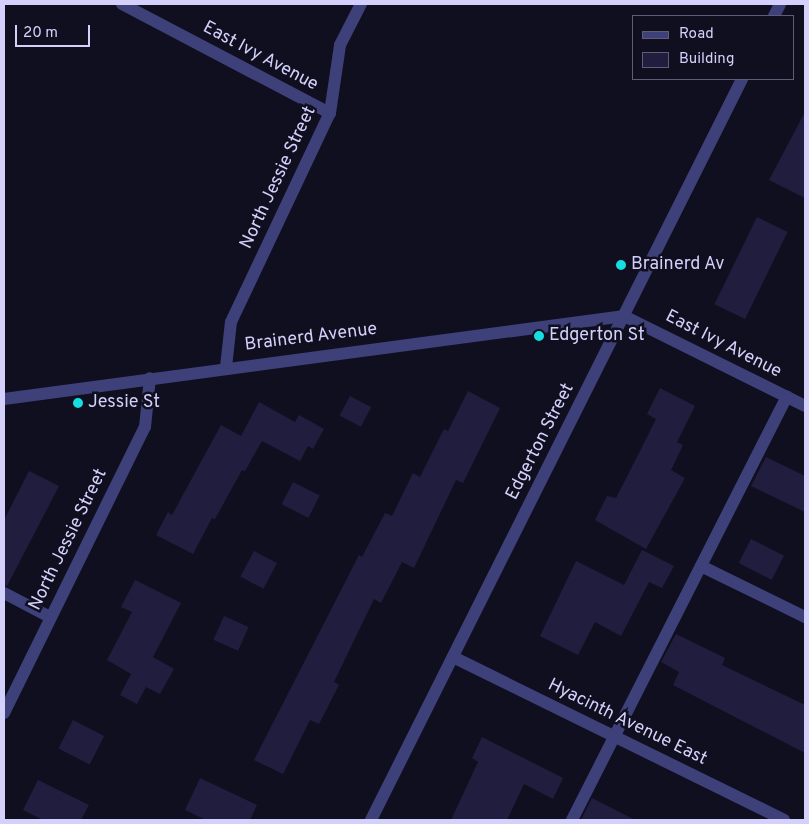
<!DOCTYPE html>
<style>
body{margin:0}
#map{position:relative;width:809px;height:824px;overflow:hidden;background:#100f1f;font-family:Overpass,sans-serif}
div>[style]{position:absolute}
.building>*{inset:0;background:#211d3e;transform-origin:0 0}
.minor>*{height:12px;margin:-6px;padding:0 6px;transform-origin:6px;border-radius:6px;background:#3e407a}
.dots>*{width:14px;height:14px;translate:-50% -50%;box-sizing:border-box;border:2px solid #100f1f;border-radius:50%}
span{translate:-50% -50%;white-space:nowrap;text-align:center;line-height:1.15;-webkit-text-stroke:5px #100f1f;paint-order:stroke}
.street-label{font-size:18px;color:#d3d1fb}
.poi-label{font-size:18px;color:#d3d1fb}
.left{translate:0 -50%;text-align:left}
.frame{position:absolute;inset:0;border:5px solid #d3d1fb;pointer-events:none}
.legend{position:absolute;left:632px;top:15px;width:162px;height:65px;box-sizing:border-box;background:#100f1f;border:1px solid #5e5d77;margin:0;padding:6px 9px;list-style:none;font-size:15px;color:#d3d1fb}
.legend li{display:flex;align-items:center;gap:10px;height:25px}
.legend b{width:25px;border:1px solid #5e5d77}
.scale{position:absolute;left:15px;top:25px;width:75px;height:22px;box-sizing:border-box;border:2px solid #d3d1fb;border-top:0;padding-left:6px;font-size:15px;line-height:18px;white-space:nowrap;color:#d3d1fb;-webkit-text-stroke:4px #100f1f;paint-order:stroke}
</style>
<div id="map">
<div class="building">
<div style="clip-path:polygon(805px 112px,805px 198px,769px 180px)"></div>
<div style="left:757px;top:217px;width:34px;height:97px;rotate:26deg"></div>
<div style="clip-path:polygon(660px 388px,695px 406px,677px 442px,683px 445px,671px 470px,685px 478px,646px 549px,595px 520px,607px 496px,616px 498px,639px 453px,656px 419px,647px 414px)"></div>
<div style="clip-path:polygon(468px 391px,500px 408px,463px 483px,456px 480px,414px 568px,402px 562px,381px 603px,374px 599px,334px 682px,339px 685px,319px 724px,310px 720px,283px 774px,254px 760px,359px 555px,362px 557px,385px 513px,392px 516px,413px 473px,420px 477px,444px 429px,448px 431px)"></div>
<div style="left:350px;top:396px;width:24px;height:22px;rotate:28deg"></div>
<div style="clip-path:polygon(259px 402px,295px 422px,299px 415px,324px 429px,313px 449px,308px 446px,300px 461px,262px 441px,245px 471px,242px 470px,215px 519px,212px 518px,193px 554px,156px 535px,168px 512px,172px 515px,221px 425px,241px 436px)"></div>
<div style="clip-path:polygon(766px 457px,805px 476px,805px 512px,751px 486px)"></div>
<div style="clip-path:polygon(29px 471px,59px 486px,7px 586px,4px 585px,4px 520px)"></div>
<div style="left:293px;top:482px;width:30px;height:25px;rotate:27deg"></div>
<div style="left:751px;top:539px;width:37px;height:27px;rotate:27deg"></div>
<div style="clip-path:polygon(642px 550px,674px 566px,662px 588px,649px 582px,621px 636px,595px 622px,578px 655px,540px 636px,576px 561px,624px 585px)"></div>
<div style="left:254px;top:551px;width:26px;height:29px;rotate:28deg"></div>
<div style="clip-path:polygon(135px 580px,181px 603px,153px 657px,174px 669px,160px 694px,146px 687px,137px 704px,120px 695px,131px 674px,107px 660px,132px 612px,121px 607px)"></div>
<div style="left:224px;top:616px;width:27px;height:26px;rotate:24deg"></div>
<div style="clip-path:polygon(676px 634px,725px 658px,722px 665px,805px 705px,805px 753px,673px 685px,679px 672px,661px 662px)"></div>
<div style="left:73px;top:720px;width:35px;height:32px;rotate:27deg"></div>
<div style="clip-path:polygon(482px 737px,563px 778px,553px 799px,524px 784px,507px 820px,451px 820px,478px 762px,472px 758px)"></div>
<div style="clip-path:polygon(200px 778px,257px 805px,250px 820px,206px 820px,185px 810px)"></div>
<div style="clip-path:polygon(38px 780px,89px 805px,81px 820px,43px 820px,23px 810px)"></div>
<div style="clip-path:polygon(592px 798px,635px 820px,581px 820px)"></div>
</div>
<div class="minor">
<div style="left:122px;top:4px;width:235px;rotate:27.7deg"></div>
<div style="left:774px;top:16px;width:13px;rotate:-63deg"></div>
<div style="left:624px;top:316px;width:202px;rotate:26.4deg"></div>
<div style="left:226px;top:367px;width:45px;rotate:-83.7deg"></div>
<div style="left:231px;top:322px;width:231px;rotate:-64.7deg"></div>
<div style="left:330px;top:113px;width:69px;rotate:-81.6deg"></div>
<div style="left:340px;top:45px;width:46px;rotate:-62.9deg"></div>
<div style="left:4px;top:399px;width:626px;rotate:-7.62deg"></div>
<div style="left:701px;top:566px;width:116px;rotate:26.1deg"></div>
<div style="left:4px;top:593px;width:52px;rotate:27.6deg"></div>
<div style="left:453px;top:657px;width:369px;rotate:26.2deg"></div>
<div style="left:4px;top:713px;width:319px;rotate:-63.8deg"></div>
<div style="left:145px;top:427px;width:49px;rotate:-84.2deg"></div>
<div style="left:371px;top:820px;width:829px;rotate:-63.4deg"></div>
<div style="left:572px;top:820px;width:475px;rotate:-63.1deg"></div>
</div>
<div class="dots">
<div style="left:621px;top:265px;background:#16dde2"></div>
<div style="left:539px;top:336px;background:#16dde2"></div>
<div style="left:78px;top:403px;background:#16dde2"></div>
</div>
<div class="street-label">
<span style="left:260px;top:57px;rotate:28deg">East Ivy Avenue</span>
<span style="left:279px;top:178px;rotate:-65deg">North Jessie Street</span>
<span style="left:311px;top:338px;rotate:-7deg">Brainerd Avenue</span>
<span style="left:723px;top:345px;rotate:27deg">East Ivy Avenue</span>
<span style="left:541px;top:442px;rotate:-63deg">Edgerton Street</span>
<span style="left:69px;top:540px;rotate:-64deg">North Jessie Street</span>
<span style="left:627px;top:723px;rotate:26deg">Hyacinth Avenue East</span>
</div>
<div class="poi-label">
<span class="left" style="left:631px;top:265px">Brainerd Av</span>
<span class="left" style="left:549px;top:336px">Edgerton St</span>
<span class="left" style="left:88px;top:403px">Jessie St</span>
</div>
<div class="frame"></div>
<ul class="legend">
<li><b style="height:6px;background:#3e407a"></b>Road</li>
<li><b style="height:14px;background:#211d3e"></b>Building</li>
</ul>
<div class="scale">20 m</div>
</div>
